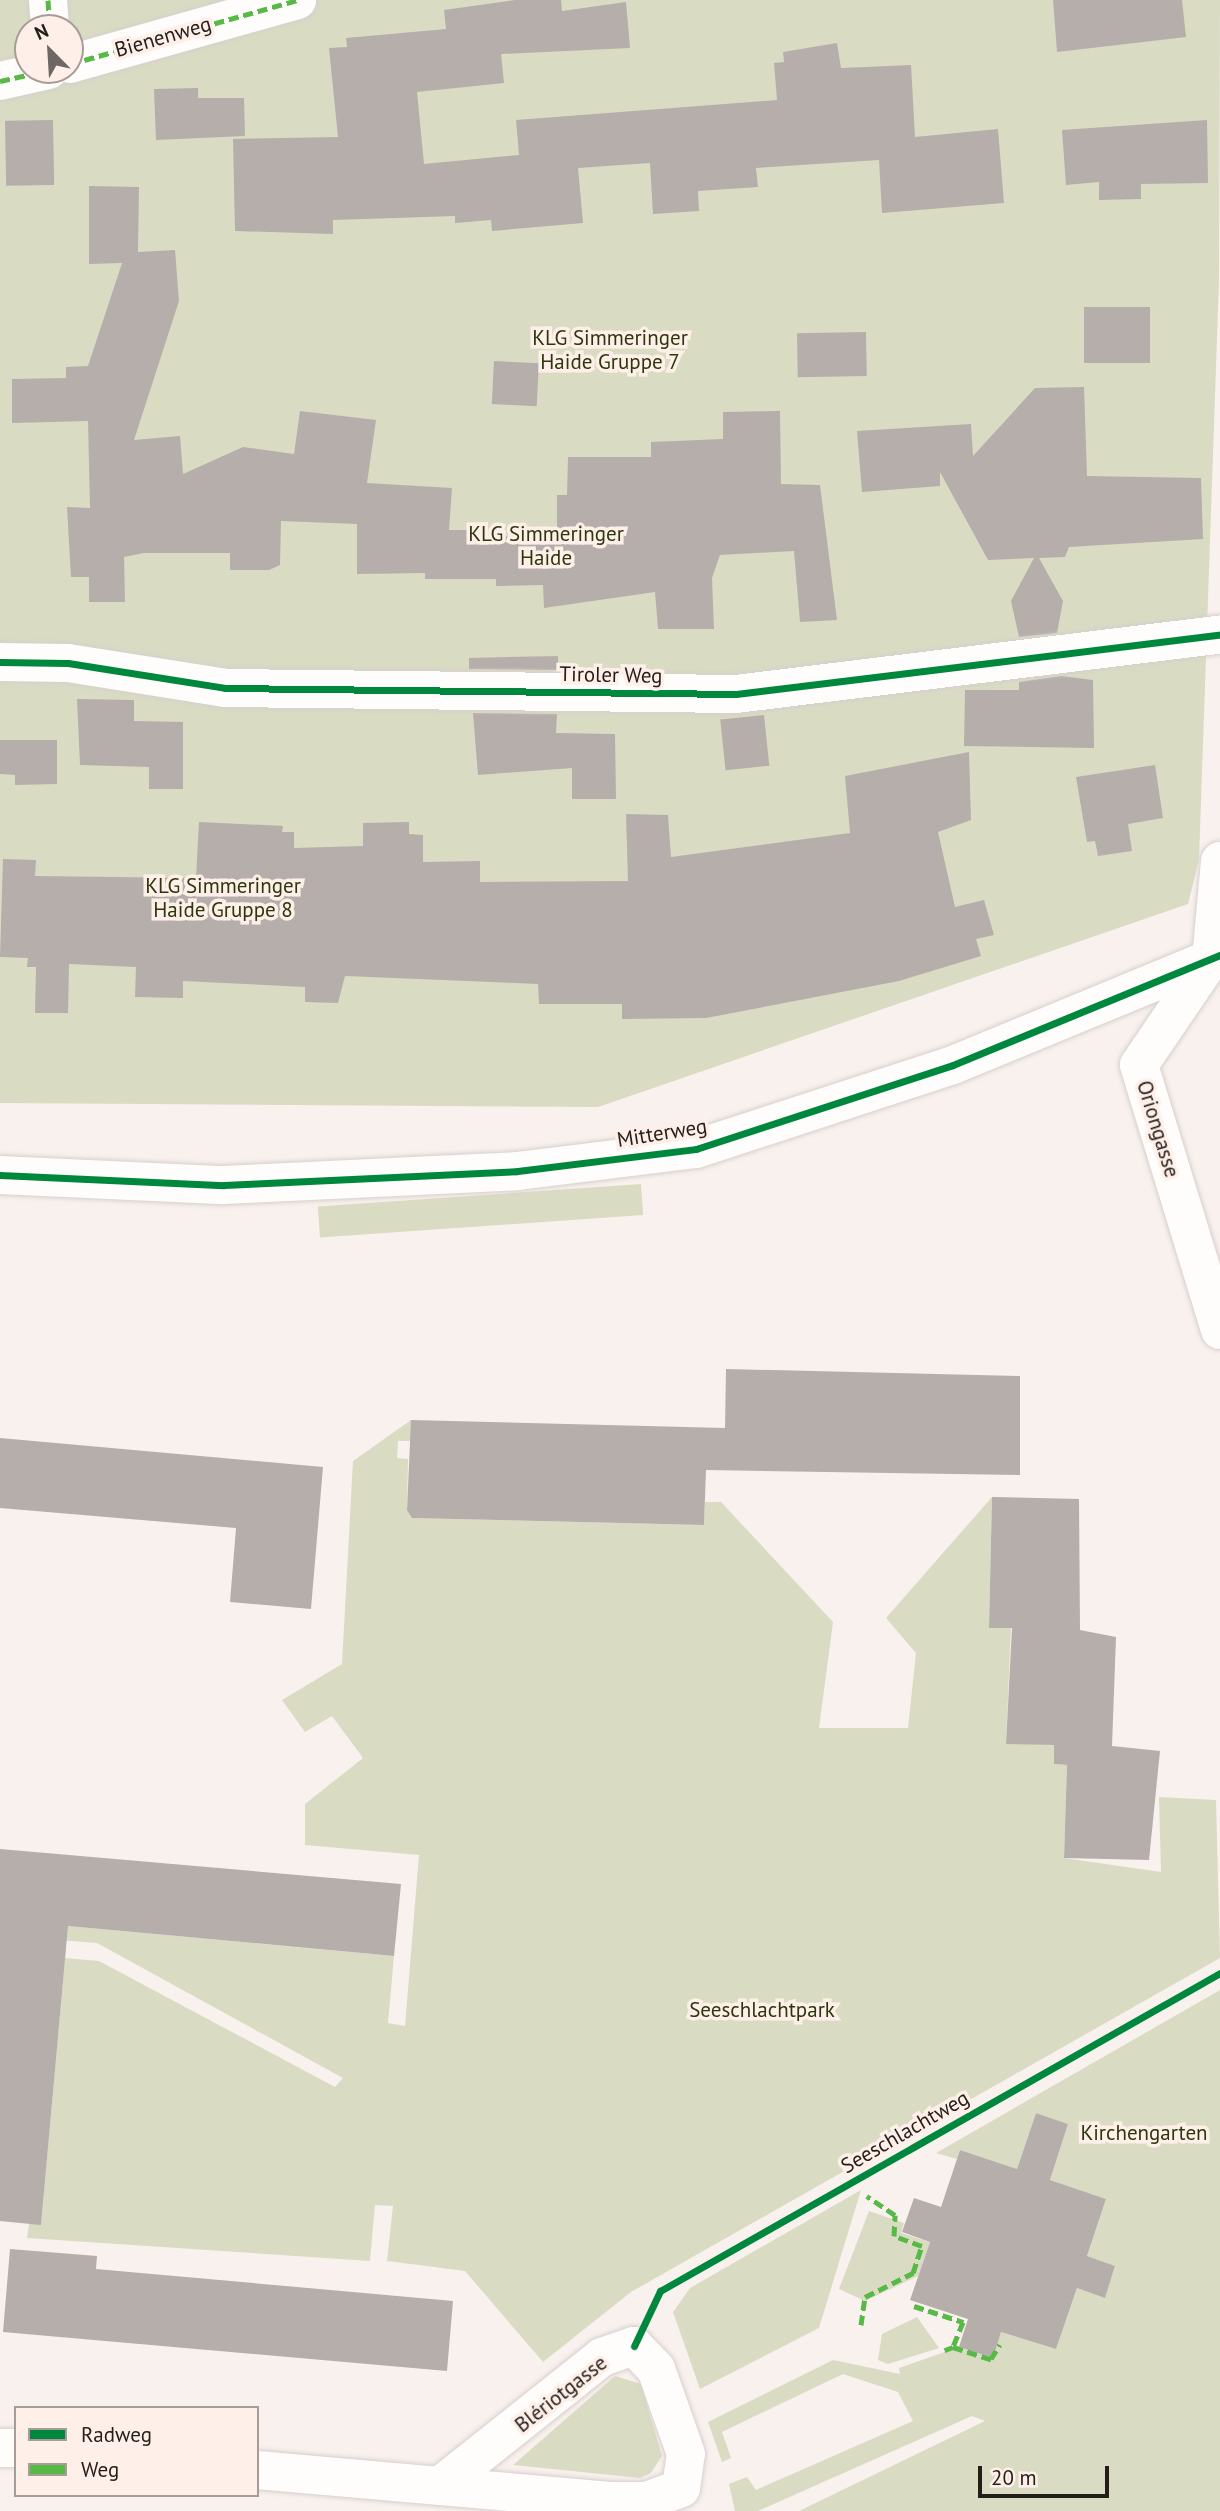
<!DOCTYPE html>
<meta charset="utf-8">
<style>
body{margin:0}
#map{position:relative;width:1220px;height:2511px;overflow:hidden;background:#f9f1ee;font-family:"PT Sans",sans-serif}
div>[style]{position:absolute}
.green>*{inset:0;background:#d9dcc3;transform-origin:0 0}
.building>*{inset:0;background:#b6aeab;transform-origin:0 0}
.roads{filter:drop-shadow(0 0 2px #d7cfcc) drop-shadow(0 0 2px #d7cfcc)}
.minor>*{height:38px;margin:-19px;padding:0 19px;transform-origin:19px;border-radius:19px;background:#fefdfc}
.quiet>*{height:5px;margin-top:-2.5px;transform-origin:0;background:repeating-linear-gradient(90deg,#58b947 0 10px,transparent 0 15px)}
.cycleway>*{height:7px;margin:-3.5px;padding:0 3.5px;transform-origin:3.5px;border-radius:3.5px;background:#00873e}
span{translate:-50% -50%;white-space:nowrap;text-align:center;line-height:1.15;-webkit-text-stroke:7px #fef0e9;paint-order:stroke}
.street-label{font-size:21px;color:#251d19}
.park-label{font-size:21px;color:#2d360c}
.legend{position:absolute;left:14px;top:2406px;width:245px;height:91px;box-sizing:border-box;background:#fef0e9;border:2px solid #a79c96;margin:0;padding:9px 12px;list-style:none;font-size:21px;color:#251d19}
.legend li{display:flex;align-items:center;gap:14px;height:35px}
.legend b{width:35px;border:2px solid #a79c96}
.north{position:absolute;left:14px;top:14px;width:70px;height:70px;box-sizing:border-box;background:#fef0e9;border:2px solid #a79c96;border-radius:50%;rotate:336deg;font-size:19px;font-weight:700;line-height:28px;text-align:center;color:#251d19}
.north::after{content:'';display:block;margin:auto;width:24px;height:32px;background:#6f6764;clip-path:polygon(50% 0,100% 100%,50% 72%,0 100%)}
.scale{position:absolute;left:978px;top:2466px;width:131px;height:32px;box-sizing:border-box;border:4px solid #251d19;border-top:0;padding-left:9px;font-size:21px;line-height:24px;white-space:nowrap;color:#251d19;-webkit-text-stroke:5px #fef0e9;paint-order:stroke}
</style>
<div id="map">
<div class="green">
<div style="clip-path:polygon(evenodd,0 0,1220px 0,1219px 280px,1199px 860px,1188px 904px,598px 1107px,0 1103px,0 0,28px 28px,70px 28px,70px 70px,28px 70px,28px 28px)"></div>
<div style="left:641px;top:1184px;width:31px;height:324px;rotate:86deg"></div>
<div style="clip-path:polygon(411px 1420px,411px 1441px,398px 1441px,397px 1458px,408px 1459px,407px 1509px,413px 1518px,704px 1525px,705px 1502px,721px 1502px,833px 1622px,819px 1728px,908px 1728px,916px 1653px,886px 1618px,992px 1497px,989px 1627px,1011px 1628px,1006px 1743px,1054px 1745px,1054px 1764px,1067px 1765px,1064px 1858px,1161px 1872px,1159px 1797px,1216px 1800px,1220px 1958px,631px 2292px,543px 2362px,465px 2271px,387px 2261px,393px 2206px,375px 2205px,370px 2261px,27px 2238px,29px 2224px,41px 2224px,65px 1958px,99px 1961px,335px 2087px,343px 2078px,97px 1943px,45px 1939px,46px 1924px,394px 1956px,388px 2023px,405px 2026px,419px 1855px,305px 1845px,305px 1804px,363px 1758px,332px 1716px,305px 1732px,282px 1700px,342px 1664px,353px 1461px)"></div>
<div style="clip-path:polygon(1220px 1990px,1220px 2511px,799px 2511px,985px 2421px,972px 2416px,758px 2511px,735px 2511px,729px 2484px,747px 2477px,756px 2490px,913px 2421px,898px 2392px,843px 2374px,722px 2432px,731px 2458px,722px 2462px,708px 2422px,833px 2360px,900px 2374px,899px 2368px,959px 2347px,992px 2358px,1001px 2332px,1056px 2349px,1077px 2288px,1105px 2297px,1115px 2266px,1087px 2256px,1106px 2199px,1050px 2180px,1068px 2124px,1036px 2113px,1017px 2169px,960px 2150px,957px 2159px,936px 2153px)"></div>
<div style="clip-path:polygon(861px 2190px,819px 2328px,700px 2389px,673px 2312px,690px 2288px)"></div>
<div style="clip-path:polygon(869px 2211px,904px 2223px,901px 2233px,930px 2242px,918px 2276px,865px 2301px,839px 2289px)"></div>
<div style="clip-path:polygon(917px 2317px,939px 2348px,888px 2364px,878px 2360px,882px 2334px)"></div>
<div style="clip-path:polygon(615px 2376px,641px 2384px,662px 2456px,651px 2473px,640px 2478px,513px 2465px)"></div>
</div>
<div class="building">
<div style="clip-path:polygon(515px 0,561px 0,562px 11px,626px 2px,630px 48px,501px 54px,504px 83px,417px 92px,424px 164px,519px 155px,516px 120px,777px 100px,774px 63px,784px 62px,783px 52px,837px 43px,841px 68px,911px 65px,915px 137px,998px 129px,1004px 203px,882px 213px,879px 160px,756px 168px,758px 187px,698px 191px,699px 211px,653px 214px,650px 163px,578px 168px,583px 223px,492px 231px,491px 220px,455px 223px,455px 216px,333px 220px,333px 234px,235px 231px,233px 139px,338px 137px,329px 48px,347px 47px,346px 38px,446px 29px,444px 10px)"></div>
<div style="clip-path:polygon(1053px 0,1182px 0,1186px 37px,1057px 52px)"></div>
<div style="clip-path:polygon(198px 88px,198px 98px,244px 98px,245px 136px,156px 140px,154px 89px)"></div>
<div style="left:53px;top:120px;width:65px;height:48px;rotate:89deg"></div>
<div style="clip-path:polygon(1207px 120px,1208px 183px,1141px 184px,1141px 199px,1099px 200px,1099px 182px,1066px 185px,1062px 130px)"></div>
<div style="clip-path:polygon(89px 186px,139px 187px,138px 252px,175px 250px,179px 301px,134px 440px,180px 436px,183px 474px,243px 447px,294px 454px,300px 411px,376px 420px,367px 483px,452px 488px,449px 530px,478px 530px,478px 537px,557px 535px,557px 495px,567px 495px,568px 457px,651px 457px,651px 442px,723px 439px,723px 412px,780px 411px,781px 484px,820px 485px,837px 620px,800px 622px,794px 551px,720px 555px,712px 578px,714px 629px,658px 629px,655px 592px,544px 608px,543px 585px,496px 586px,496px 579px,425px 579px,425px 573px,357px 574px,357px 524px,281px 521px,280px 565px,269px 570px,230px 570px,230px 553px,144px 553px,124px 557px,125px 602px,89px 602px,89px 577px,71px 577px,67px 507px,90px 508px,88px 421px,12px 423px,12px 379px,66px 378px,66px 367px,88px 366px,122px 263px,89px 264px)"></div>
<div style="left:1084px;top:307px;width:66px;height:56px"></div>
<div style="left:866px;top:332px;width:44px;height:69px;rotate:89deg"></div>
<div style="left:494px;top:361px;width:45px;height:43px;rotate:3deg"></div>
<div style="clip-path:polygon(1084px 387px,1087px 476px,1201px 478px,1203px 539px,1069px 547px,1065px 557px,1039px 558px,1063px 601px,1057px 633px,1019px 637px,1011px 601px,1034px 558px,988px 560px,940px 472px,940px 486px,862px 492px,857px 431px,971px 424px,973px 456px,1035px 388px)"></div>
<div style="clip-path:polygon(558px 656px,558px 670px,469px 669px,469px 658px)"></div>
<div style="clip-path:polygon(1061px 676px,1093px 680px,1094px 748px,964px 746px,965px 690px,1019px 690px,1019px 682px)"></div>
<div style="clip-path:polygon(77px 699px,134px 700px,134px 721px,183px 722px,183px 789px,149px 789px,149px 767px,80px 765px)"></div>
<div style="clip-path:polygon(473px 713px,557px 714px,556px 733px,615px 734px,616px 799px,572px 799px,572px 768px,478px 775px)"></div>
<div style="left:764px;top:715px;width:51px;height:44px;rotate:84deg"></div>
<div style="clip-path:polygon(0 740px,57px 740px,57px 784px,15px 785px,15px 775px,0 774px)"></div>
<div style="clip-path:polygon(969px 752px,971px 820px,938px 832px,955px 907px,984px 900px,994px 935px,976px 939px,981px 956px,899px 981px,706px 1018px,622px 1019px,622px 1004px,539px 1004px,538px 984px,345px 976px,338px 1003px,305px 1002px,305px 987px,183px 981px,183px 998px,135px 997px,136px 967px,69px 964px,68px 1013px,35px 1013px,36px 967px,27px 967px,28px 958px,0 957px,3px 859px,36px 860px,35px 876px,196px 878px,199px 822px,283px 826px,282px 832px,294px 832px,294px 848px,363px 846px,363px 823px,409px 822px,409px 834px,423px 835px,423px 862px,480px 861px,480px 882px,628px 881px,626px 814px,668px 815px,671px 857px,850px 833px,845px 776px)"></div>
<div style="clip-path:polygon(1155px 765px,1163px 818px,1128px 824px,1132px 851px,1098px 856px,1095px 841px,1087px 842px,1076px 777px)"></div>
<div style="clip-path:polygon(726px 1369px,1020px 1376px,1020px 1475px,706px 1470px,704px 1525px,412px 1518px,407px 1510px,411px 1420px,725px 1428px)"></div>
<div style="clip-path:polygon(0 1438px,323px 1467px,311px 1609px,230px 1602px,236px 1528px,0 1508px)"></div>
<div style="clip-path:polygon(992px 1497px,1079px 1499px,1080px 1630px,1116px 1637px,1112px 1746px,1160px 1751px,1149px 1860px,1064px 1858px,1067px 1765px,1054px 1764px,1054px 1745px,1006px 1744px,1012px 1628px,989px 1628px)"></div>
<div style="clip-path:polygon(0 1849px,401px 1884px,394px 1956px,68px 1926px,41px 2225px,0 2221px)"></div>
<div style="clip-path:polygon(1036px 2113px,1068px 2124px,1050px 2180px,1106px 2199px,1087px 2256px,1115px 2266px,1105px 2298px,1077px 2288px,1056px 2349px,1001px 2332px,993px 2358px,959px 2347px,968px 2319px,910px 2300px,930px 2242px,902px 2232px,914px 2198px,941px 2207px,960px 2150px,1017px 2169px)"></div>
<div style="clip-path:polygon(10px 2249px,97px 2256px,96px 2269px,453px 2301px,447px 2371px,3px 2332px)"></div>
</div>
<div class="roads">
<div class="minor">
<div style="left:48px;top:0;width:28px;rotate:86deg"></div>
<div style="left:70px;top:64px;width:236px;rotate:-15.7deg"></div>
<div style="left:0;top:81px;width:50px;rotate:-12.7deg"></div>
<div style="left:0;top:662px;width:68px;rotate:0.8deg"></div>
<div style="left:68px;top:663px;width:159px;rotate:9deg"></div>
<div style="left:225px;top:688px;width:511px;rotate:0.67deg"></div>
<div style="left:736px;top:694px;width:488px;rotate:-7deg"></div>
<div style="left:1220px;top:861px;width:98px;rotate:95.2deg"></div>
<div style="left:1211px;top:959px;width:128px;rotate:124.2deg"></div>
<div style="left:1139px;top:1065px;width:277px;rotate:73deg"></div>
<div style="left:0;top:1175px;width:224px;rotate:2.6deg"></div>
<div style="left:224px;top:1185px;width:293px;rotate:-2.7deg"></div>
<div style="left:517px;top:1171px;width:180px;rotate:-7deg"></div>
<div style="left:696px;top:1149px;width:270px;rotate:-18.1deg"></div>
<div style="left:953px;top:1065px;width:289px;rotate:-22.4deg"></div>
<div style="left:0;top:2448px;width:16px"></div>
<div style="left:257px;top:2470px;width:357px;rotate:5deg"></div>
<div style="left:613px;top:2501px;width:33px"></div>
<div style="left:646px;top:2501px;width:37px;rotate:-20deg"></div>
<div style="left:681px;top:2488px;width:34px;rotate:-82deg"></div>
<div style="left:686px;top:2454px;width:90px;rotate:-109.4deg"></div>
<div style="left:656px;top:2369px;width:32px;rotate:-134deg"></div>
<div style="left:634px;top:2346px;width:34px;rotate:161deg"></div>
<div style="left:602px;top:2357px;width:207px;rotate:141.5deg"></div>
</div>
</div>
<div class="quiet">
<div style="left:48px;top:0;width:28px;rotate:86deg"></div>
<div style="left:70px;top:64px;width:236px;rotate:-15.7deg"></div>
<div style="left:0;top:81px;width:50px;rotate:-12.7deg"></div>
<div style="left:914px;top:2306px;width:52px;rotate:18.1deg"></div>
<div style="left:963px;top:2322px;width:27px;rotate:112deg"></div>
<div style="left:953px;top:2347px;width:9px;rotate:159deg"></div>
<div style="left:861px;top:2325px;width:28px;rotate:-82deg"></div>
<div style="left:865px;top:2297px;width:54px;rotate:-26.6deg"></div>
<div style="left:913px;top:2273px;width:28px;rotate:-72deg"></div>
<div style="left:922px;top:2246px;width:30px;rotate:-160deg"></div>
<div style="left:894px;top:2236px;width:21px;rotate:-87deg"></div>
<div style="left:895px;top:2215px;width:34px;rotate:-146deg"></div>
<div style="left:953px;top:2347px;width:40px;rotate:18deg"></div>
<div style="left:991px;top:2359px;width:17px;rotate:-59deg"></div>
</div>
<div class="cycleway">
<div style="left:0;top:662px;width:68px;rotate:0.8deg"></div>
<div style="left:68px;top:663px;width:159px;rotate:9deg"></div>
<div style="left:225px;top:688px;width:511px;rotate:0.67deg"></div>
<div style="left:736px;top:694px;width:488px;rotate:-7deg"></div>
<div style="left:0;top:1175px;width:224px;rotate:2.6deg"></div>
<div style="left:224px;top:1185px;width:293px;rotate:-2.7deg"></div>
<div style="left:517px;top:1171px;width:180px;rotate:-7deg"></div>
<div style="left:696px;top:1149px;width:270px;rotate:-18.1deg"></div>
<div style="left:953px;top:1065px;width:289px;rotate:-22.4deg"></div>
<div style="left:634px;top:2346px;width:61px;rotate:-64.7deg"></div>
<div style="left:660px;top:2291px;width:644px;rotate:-29.59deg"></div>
</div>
<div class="street-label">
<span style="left:163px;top:37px;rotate:-16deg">Bienenweg</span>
<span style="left:611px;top:675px;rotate:1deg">Tiroler Weg</span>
<span style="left:1158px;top:1129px;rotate:73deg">Oriongasse</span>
<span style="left:662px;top:1133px;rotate:-9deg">Mitterweg</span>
<span style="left:905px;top:2132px;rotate:-30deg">Seeschlachtweg</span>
<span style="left:561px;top:2394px;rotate:-38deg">Blériotgasse</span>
</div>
<div class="park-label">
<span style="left:610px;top:350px">KLG Simmeringer<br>Haide Gruppe 7</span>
<span style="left:546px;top:546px">KLG Simmeringer<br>Haide</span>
<span style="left:223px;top:898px">KLG Simmeringer<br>Haide Gruppe 8</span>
<span style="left:762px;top:2010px">Seeschlachtpark</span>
<span style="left:1144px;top:2133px">Kirchengarten</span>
</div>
<ul class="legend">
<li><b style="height:9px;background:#00873e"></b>Radweg</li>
<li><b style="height:9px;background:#58b947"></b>Weg</li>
</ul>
<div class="north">N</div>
<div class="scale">20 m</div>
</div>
